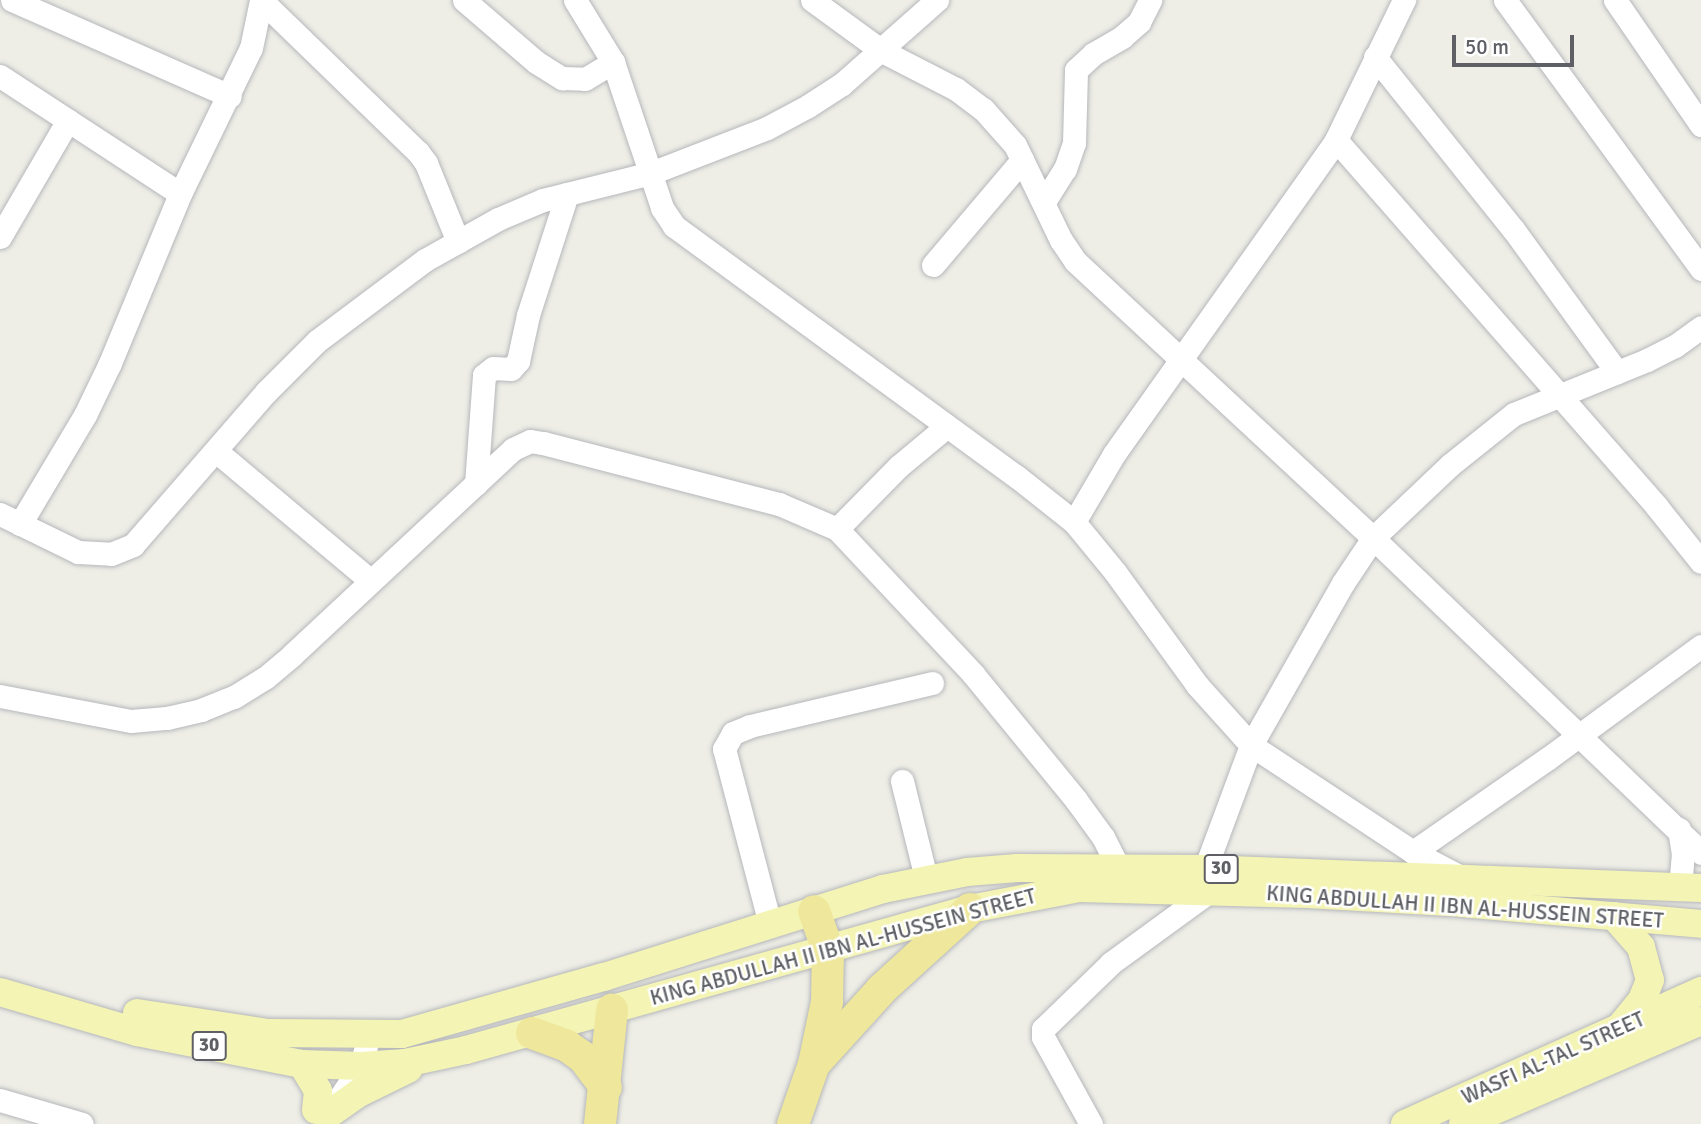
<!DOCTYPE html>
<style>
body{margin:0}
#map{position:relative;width:1701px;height:1124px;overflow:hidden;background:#eeeee7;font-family:Signika,sans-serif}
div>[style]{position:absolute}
.roads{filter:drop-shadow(0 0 2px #b6b7bb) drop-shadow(0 0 2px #b6b7bb)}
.minor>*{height:23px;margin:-11.5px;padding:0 11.5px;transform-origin:11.5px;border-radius:11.5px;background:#fff}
.major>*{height:28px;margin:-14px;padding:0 14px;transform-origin:14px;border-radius:14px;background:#f4f5b5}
.highway>*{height:32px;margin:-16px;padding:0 16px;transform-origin:16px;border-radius:16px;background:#efe89c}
span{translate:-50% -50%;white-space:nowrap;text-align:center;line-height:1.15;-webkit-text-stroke:5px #fff;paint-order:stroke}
.shield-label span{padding:2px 5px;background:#fff;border:2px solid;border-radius:5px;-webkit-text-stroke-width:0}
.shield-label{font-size:19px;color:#5e6065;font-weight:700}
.street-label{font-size:21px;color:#5e6065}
.scale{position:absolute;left:1452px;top:35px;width:122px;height:32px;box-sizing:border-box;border:4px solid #5e6065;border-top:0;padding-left:9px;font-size:21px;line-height:24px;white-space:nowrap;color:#5e6065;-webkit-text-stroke:5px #fff;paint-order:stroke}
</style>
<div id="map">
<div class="roads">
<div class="minor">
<div style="left:12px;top:0;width:238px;rotate:23.8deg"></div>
<div style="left:261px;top:0;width:219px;rotate:44.1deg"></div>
<div style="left:418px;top:152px;width:14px;rotate:54deg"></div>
<div style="left:426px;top:163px;width:85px;rotate:67.9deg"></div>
<div style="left:464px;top:0;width:95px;rotate:40.7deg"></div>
<div style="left:536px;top:62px;width:31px;rotate:32deg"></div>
<div style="left:562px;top:78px;width:23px;rotate:2deg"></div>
<div style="left:585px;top:79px;width:33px;rotate:-31deg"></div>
<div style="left:575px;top:0;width:73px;rotate:58.5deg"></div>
<div style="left:613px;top:62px;width:154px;rotate:71.4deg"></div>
<div style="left:662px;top:208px;width:22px;rotate:56deg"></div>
<div style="left:674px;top:226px;width:424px;rotate:36.2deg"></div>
<div style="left:1016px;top:476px;width:74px;rotate:38.4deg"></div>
<div style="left:1074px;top:522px;width:65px;rotate:50.6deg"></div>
<div style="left:1115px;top:572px;width:140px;rotate:54deg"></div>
<div style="left:1197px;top:685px;width:81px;rotate:48deg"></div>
<div style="left:1251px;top:745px;width:194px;rotate:33.4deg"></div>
<div style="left:1413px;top:852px;width:56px;rotate:27.5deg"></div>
<div style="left:812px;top:0;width:87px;rotate:36.1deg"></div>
<div style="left:882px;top:51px;width:83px;rotate:27.2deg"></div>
<div style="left:956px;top:89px;width:34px;rotate:37deg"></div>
<div style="left:983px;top:109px;width:48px;rotate:48.4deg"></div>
<div style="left:1015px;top:145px;width:106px;rotate:64.2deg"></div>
<div style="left:1061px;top:240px;width:25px;rotate:56deg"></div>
<div style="left:1075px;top:261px;width:407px;rotate:42.9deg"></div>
<div style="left:1373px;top:538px;width:455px;rotate:43.8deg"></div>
<div style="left:1505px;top:0;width:333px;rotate:53.9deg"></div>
<div style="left:1615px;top:0;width:152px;rotate:55.5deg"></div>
<div style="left:1375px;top:57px;width:221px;rotate:51.3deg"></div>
<div style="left:1513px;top:229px;width:177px;rotate:54deg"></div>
<div style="left:0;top:76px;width:215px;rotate:33.2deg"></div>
<div style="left:1336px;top:140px;width:488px;rotate:48.8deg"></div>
<div style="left:1657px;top:507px;width:70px;rotate:51.3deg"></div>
<div style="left:1044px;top:202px;width:39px;rotate:-58deg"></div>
<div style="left:1065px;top:169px;width:28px;rotate:-71deg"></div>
<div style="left:1074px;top:143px;width:73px;rotate:-88.4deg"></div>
<div style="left:1076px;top:70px;width:23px;rotate:-43deg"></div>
<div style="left:1093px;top:54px;width:34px;rotate:-30deg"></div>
<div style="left:1122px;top:37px;width:23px;rotate:-41deg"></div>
<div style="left:1139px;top:22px;width:25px;rotate:-63deg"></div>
<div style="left:0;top:237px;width:135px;rotate:-59.8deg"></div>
<div style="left:933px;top:265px;width:138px;rotate:-49.7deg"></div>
<div style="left:216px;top:451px;width:202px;rotate:40deg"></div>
<div style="left:476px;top:484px;width:109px;rotate:-85.8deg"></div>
<div style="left:484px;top:375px;width:11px;rotate:-38deg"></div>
<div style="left:493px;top:368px;width:18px;rotate:3deg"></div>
<div style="left:511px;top:369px;width:11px;rotate:-49deg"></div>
<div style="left:518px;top:361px;width:47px;rotate:-77.7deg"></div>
<div style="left:528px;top:315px;width:127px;rotate:-72.1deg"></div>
<div style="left:0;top:514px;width:87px;rotate:26deg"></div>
<div style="left:78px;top:552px;width:33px;rotate:3deg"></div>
<div style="left:111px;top:554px;width:24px;rotate:-22deg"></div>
<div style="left:133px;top:545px;width:203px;rotate:-49deg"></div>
<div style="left:266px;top:392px;width:72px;rotate:-45deg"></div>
<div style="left:317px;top:341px;width:135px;rotate:-36.9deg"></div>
<div style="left:425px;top:260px;width:84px;rotate:-29.3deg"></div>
<div style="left:498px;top:219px;width:49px;rotate:-22.9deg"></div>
<div style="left:543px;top:200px;width:111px;rotate:-14deg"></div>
<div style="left:651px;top:173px;width:124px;rotate:-21.2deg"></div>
<div style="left:767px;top:128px;width:47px;rotate:-28.2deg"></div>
<div style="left:808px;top:106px;width:40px;rotate:-32.9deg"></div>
<div style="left:842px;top:84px;width:127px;rotate:-41.5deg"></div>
<div style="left:1074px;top:522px;width:79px;rotate:-59.5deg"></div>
<div style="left:1114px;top:454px;width:385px;rotate:-54.7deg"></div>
<div style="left:1336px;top:140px;width:156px;rotate:-64.1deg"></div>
<div style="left:20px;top:524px;width:127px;rotate:-59.2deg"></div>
<div style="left:85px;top:415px;width:58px;rotate:-64.3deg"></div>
<div style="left:110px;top:363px;width:183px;rotate:-67.5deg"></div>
<div style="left:180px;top:194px;width:162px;rotate:-64.1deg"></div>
<div style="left:251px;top:48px;width:49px;rotate:-78.2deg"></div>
<div style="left:837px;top:529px;width:88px;rotate:-45.5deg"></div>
<div style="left:899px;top:466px;width:62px;rotate:-39.8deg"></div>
<div style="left:0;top:696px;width:133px;rotate:10.8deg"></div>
<div style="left:131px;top:721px;width:36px;rotate:-5deg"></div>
<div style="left:167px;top:718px;width:35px;rotate:-13deg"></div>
<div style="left:201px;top:710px;width:35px;rotate:-22deg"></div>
<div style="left:234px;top:697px;width:36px;rotate:-32deg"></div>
<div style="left:265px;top:678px;width:35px;rotate:-40deg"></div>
<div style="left:292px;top:655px;width:302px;rotate:-43deg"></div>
<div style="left:513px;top:449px;width:19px;rotate:-25deg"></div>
<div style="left:530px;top:441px;width:13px;rotate:9deg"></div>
<div style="left:543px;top:443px;width:244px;rotate:14.5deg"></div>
<div style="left:779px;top:504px;width:63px;rotate:23.3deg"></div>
<div style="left:837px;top:529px;width:199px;rotate:46.8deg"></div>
<div style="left:973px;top:674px;width:163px;rotate:50.7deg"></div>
<div style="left:1076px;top:800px;width:46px;rotate:53.9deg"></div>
<div style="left:1103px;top:837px;width:35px;rotate:63deg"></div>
<div style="left:902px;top:781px;width:100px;rotate:76.1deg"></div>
<div style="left:1679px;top:829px;width:24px;rotate:81deg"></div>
<div style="left:1683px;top:853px;width:34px;rotate:95deg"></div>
<div style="left:1413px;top:852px;width:163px;rotate:-34.8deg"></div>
<div style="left:1547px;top:759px;width:191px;rotate:-36.3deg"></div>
<div style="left:1205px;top:869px;width:132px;rotate:-69.6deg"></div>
<div style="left:1251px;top:745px;width:186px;rotate:-60.4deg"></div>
<div style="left:1343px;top:583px;width:54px;rotate:-56.3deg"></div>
<div style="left:1373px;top:538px;width:106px;rotate:-43.5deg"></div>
<div style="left:1450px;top:465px;width:82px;rotate:-38.6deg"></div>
<div style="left:1514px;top:414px;width:144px;rotate:-22.1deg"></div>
<div style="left:1647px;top:360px;width:31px;rotate:-27deg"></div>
<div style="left:1675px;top:346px;width:32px;rotate:-36deg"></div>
<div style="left:770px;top:924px;width:181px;rotate:-104.7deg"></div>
<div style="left:724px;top:749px;width:18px;rotate:-61deg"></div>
<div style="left:733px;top:733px;width:18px;rotate:-22deg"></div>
<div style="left:750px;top:726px;width:187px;rotate:-13.3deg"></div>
<div style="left:0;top:1100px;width:85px;rotate:16.3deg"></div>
<div style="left:334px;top:1106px;width:48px;rotate:-56deg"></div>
<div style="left:361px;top:1066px;width:33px;rotate:-76deg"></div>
<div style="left:1091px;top:1124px;width:99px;rotate:-118.9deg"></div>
<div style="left:1043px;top:1037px;width:8px;rotate:-90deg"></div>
<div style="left:1043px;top:1029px;width:95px;rotate:-44.1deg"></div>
<div style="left:1111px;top:963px;width:124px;rotate:-36.1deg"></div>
</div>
<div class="major">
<div style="left:1614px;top:916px;width:41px;rotate:48.9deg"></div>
<div style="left:1641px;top:947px;width:34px;rotate:75deg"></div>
<div style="left:1650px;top:980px;width:22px;rotate:112deg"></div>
<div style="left:1642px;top:1000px;width:33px;rotate:129deg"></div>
<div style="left:0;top:992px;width:143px;rotate:16.3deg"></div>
<div style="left:137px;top:1032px;width:168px;rotate:11deg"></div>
<div style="left:302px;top:1064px;width:59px;rotate:1.9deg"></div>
<div style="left:361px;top:1066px;width:44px;rotate:-3.9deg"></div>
<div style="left:405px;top:1063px;width:62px;rotate:-12deg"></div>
<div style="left:466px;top:1050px;width:523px;rotate:-15.63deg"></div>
<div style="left:970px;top:909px;width:111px;rotate:-10.9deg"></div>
<div style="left:1079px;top:888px;width:229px;rotate:1.5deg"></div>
<div style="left:1308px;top:894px;width:154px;rotate:3.3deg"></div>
<div style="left:1462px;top:903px;width:240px;rotate:5deg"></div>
<div style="left:137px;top:1013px;width:133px;rotate:8.7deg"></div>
<div style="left:268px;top:1033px;width:134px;rotate:0.4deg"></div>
<div style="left:402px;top:1034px;width:210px;rotate:-15.8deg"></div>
<div style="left:604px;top:977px;width:293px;rotate:-17.5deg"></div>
<div style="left:883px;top:889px;width:86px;rotate:-11.4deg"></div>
<div style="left:967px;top:872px;width:50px;rotate:-4.6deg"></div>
<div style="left:1017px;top:868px;width:188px;rotate:0.3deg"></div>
<div style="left:1205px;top:869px;width:496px;rotate:2.2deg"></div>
<div style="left:302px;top:1064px;width:31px;rotate:59deg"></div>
<div style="left:318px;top:1091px;width:19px;rotate:96deg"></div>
<div style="left:326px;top:1116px;width:40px;rotate:-34.9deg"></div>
<div style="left:359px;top:1093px;width:55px;rotate:-26.1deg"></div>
<div style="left:1405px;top:1124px;width:325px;rotate:-24.2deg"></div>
<div style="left:1463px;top:1124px;width:259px;rotate:-23.4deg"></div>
</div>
<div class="highway">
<div style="left:532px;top:1033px;width:37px;rotate:20deg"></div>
<div style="left:567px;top:1046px;width:19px;rotate:35deg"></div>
<div style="left:583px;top:1057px;width:38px;rotate:53deg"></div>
<div style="left:815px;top:1063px;width:100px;rotate:-47.8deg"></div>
<div style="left:882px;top:989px;width:119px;rotate:-42.3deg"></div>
<div style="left:600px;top:1124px;width:115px;rotate:-84deg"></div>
<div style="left:793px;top:1124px;width:64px;rotate:-70.7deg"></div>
<div style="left:814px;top:1064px;width:63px;rotate:-78.2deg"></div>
<div style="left:827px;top:1002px;width:52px;rotate:-88.9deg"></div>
<div style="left:828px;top:950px;width:41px;rotate:-109.7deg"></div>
</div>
</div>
<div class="shield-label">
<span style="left:1221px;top:869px">30</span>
<span style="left:209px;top:1046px">30</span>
</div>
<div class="street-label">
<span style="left:1465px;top:907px;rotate:4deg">KING ABDULLAH II IBN AL-HUSSEIN STREET</span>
<span style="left:843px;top:947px;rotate:-15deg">KING ABDULLAH II IBN AL-HUSSEIN STREET</span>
<span style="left:1553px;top:1058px;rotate:-24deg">WASFI AL-TAL STREET</span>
</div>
<div class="scale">50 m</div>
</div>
